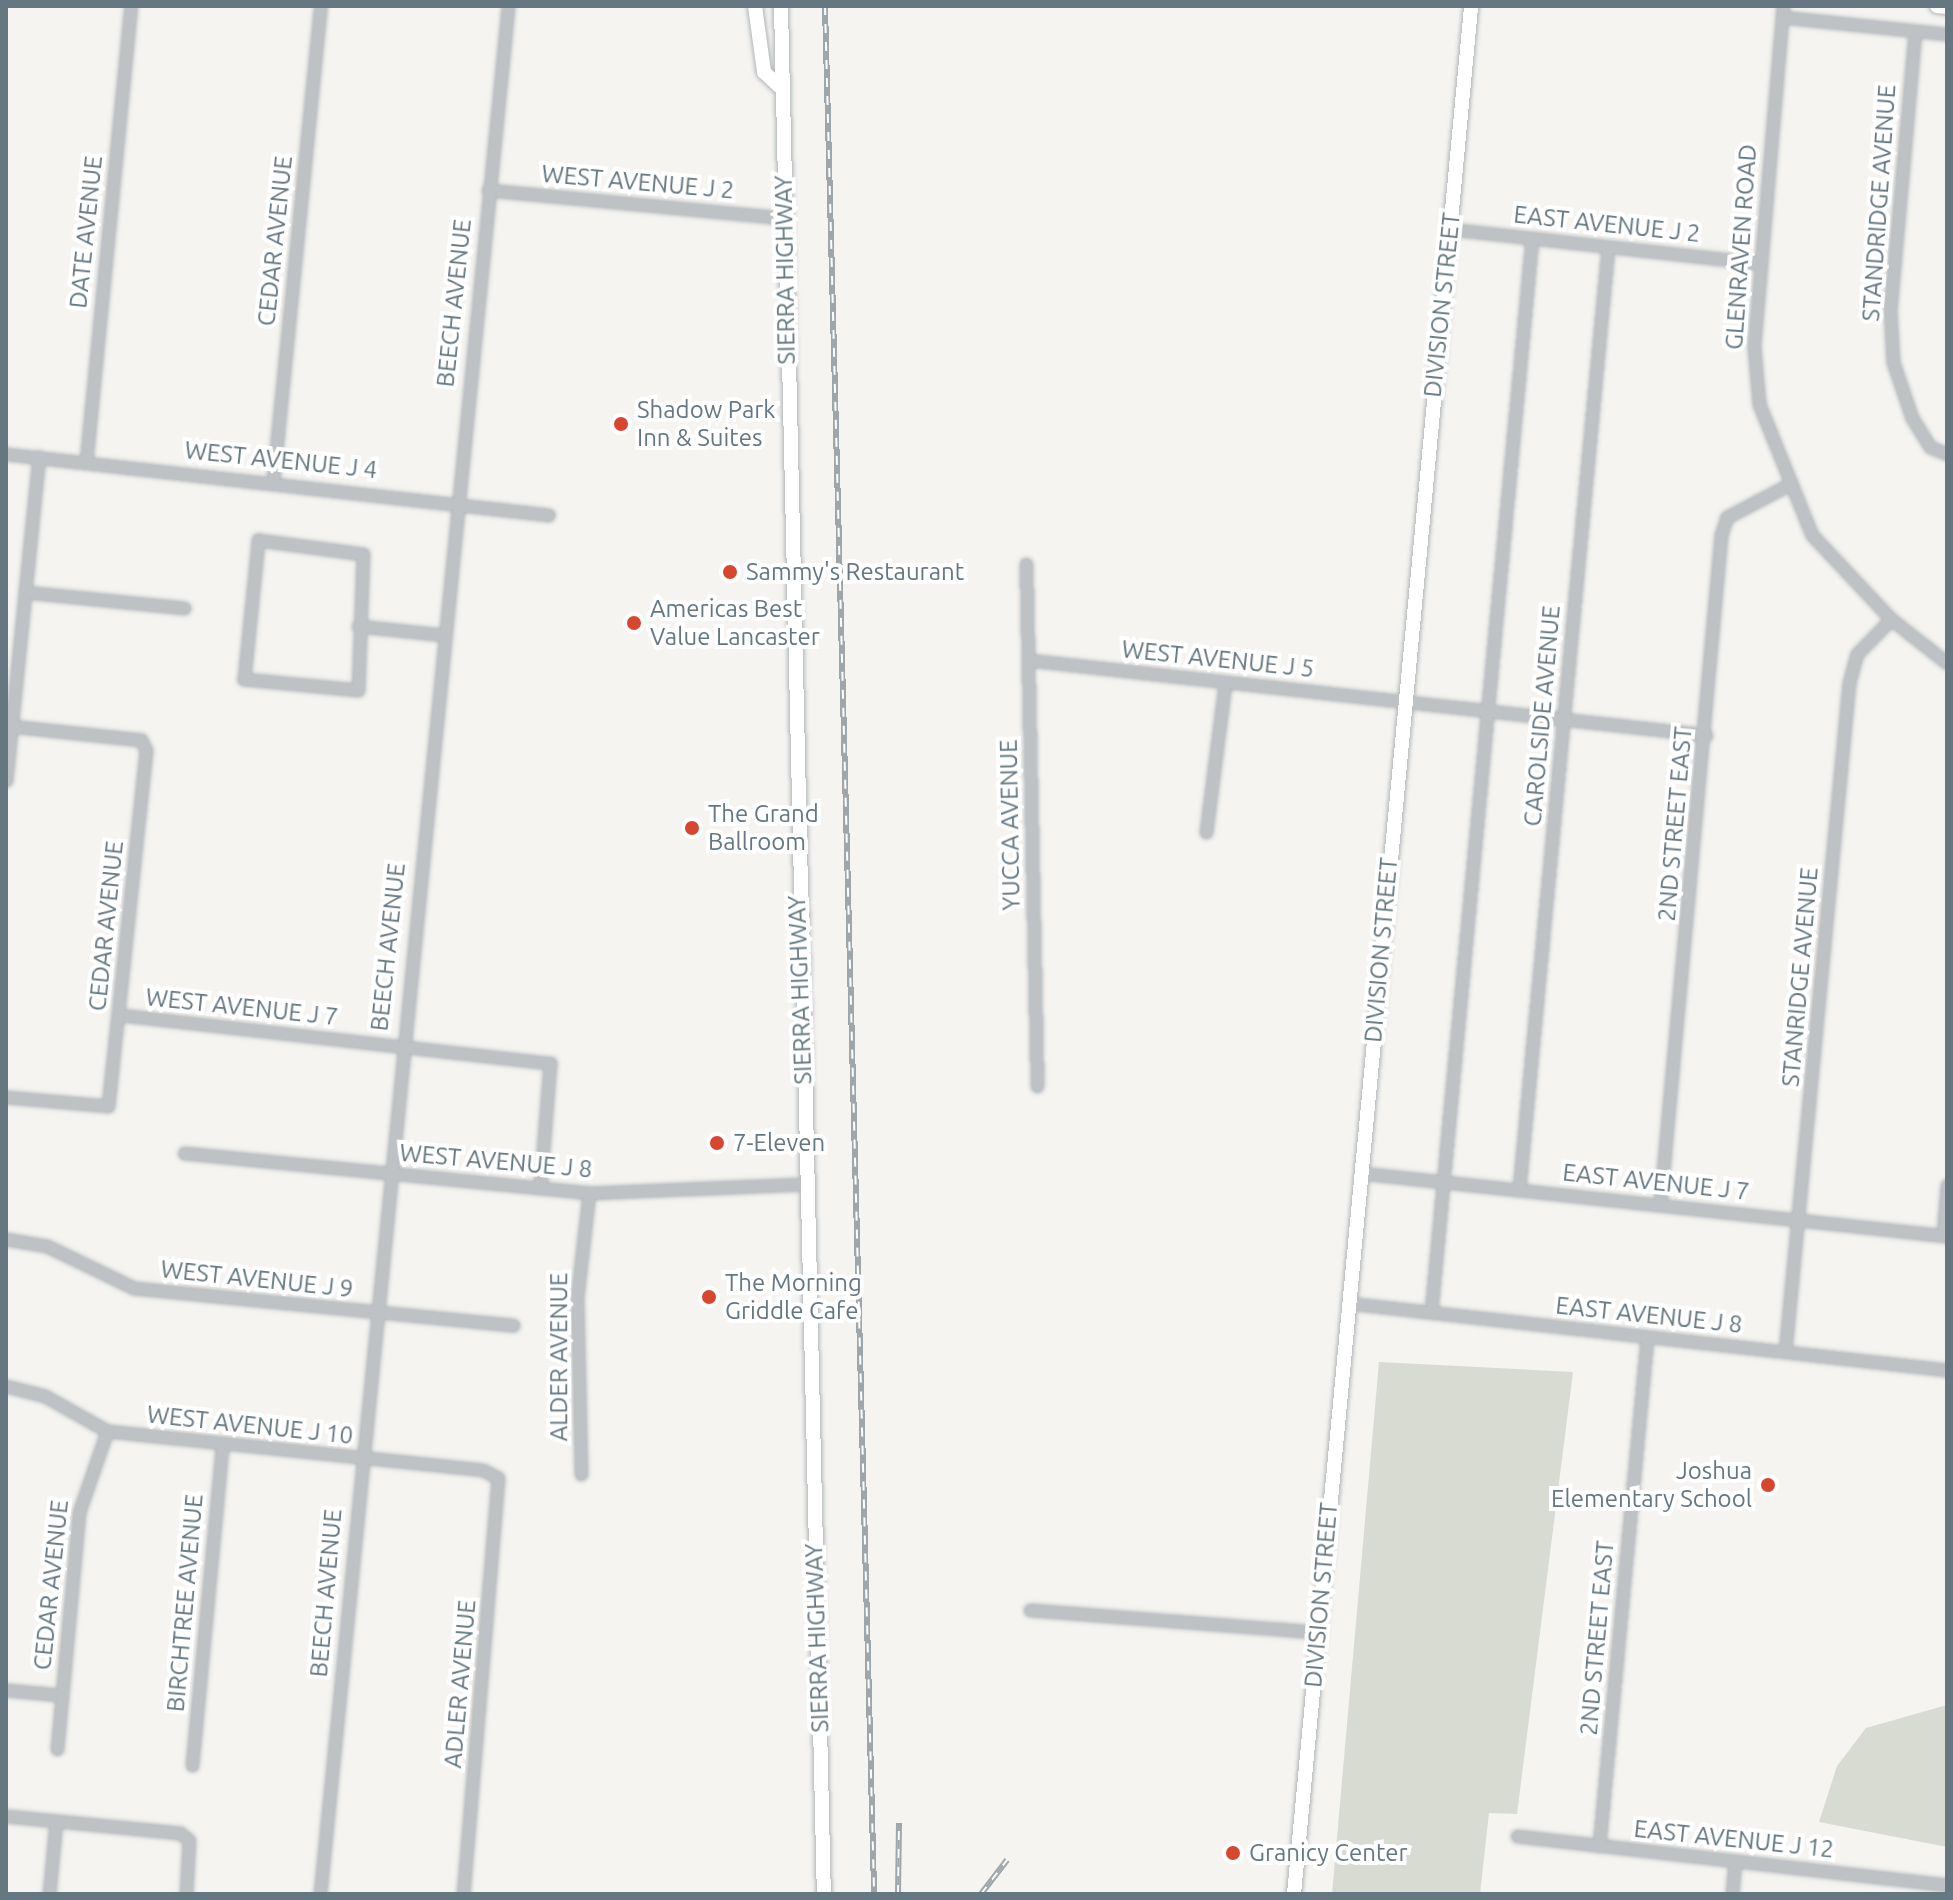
<!DOCTYPE html>
<style>
body{margin:0}
#map{position:relative;width:1953px;height:1900px;overflow:hidden;background:#f5f4f1;font-family:Ubuntu,sans-serif}
div>[style]{position:absolute}
.green>*{inset:0;background:#d7dbd2}
.roads{filter:drop-shadow(0 0 2px #b1b6b9) drop-shadow(0 0 2px #b1b6b9)}
.minor>*{height:11px;margin:-5.5px;padding:0 5.5px;transform-origin:5.5px;border-radius:5.5px;background:#bec2c5}
.major>*{height:14px;margin:-7px;padding:0 7px;transform-origin:7px;border-radius:7px;background:#fff}
.rail>*{height:6px;margin-top:-3px;transform-origin:0;background:repeating-linear-gradient(90deg,#fff 0 9px,#9fa6aa 0 18px);box-sizing:border-box;border-block:2px solid #9fa6aa}
.dots>*{width:22px;height:22px;translate:-50% -50%;box-sizing:border-box;border:4px solid #fff;border-radius:50%}
span{translate:-50% -50%;white-space:nowrap;text-align:center;line-height:1.15;-webkit-text-stroke:8px #fff;paint-order:stroke}
.street-label{font-size:24px;color:#657780}
.poi-label{font-size:24px;color:#657780}
.left{translate:0 -50%;text-align:left}
.right{translate:-100% -50%;text-align:right}
.frame{position:absolute;inset:0;border:8px solid #657780;pointer-events:none}
</style>
<div id="map">
<div class="green">
<div style="clip-path:polygon(1379px 1362px,1573px 1372px,1517px 1814px,1489px 1813px,1480px 1894px,1332px 1894px)"></div>
<div style="clip-path:polygon(1947px 1705px,1947px 1847px,1819px 1822px,1837px 1766px,1866px 1728px)"></div>
</div>
<div class="roads">
<div class="minor">
<div style="left:1783px;top:6px;width:342px;rotate:94.9deg"></div>
<div style="left:1754px;top:347px;width:57px;rotate:85deg"></div>
<div style="left:1759px;top:404px;width:141px;rotate:68deg"></div>
<div style="left:1812px;top:535px;width:115px;rotate:46.8deg"></div>
<div style="left:1891px;top:619px;width:71px;rotate:38.2deg"></div>
<div style="left:1782px;top:17px;width:166px;rotate:5.9deg"></div>
<div style="left:1915px;top:31px;width:279px;rotate:95.1deg"></div>
<div style="left:1890px;top:309px;width:53px;rotate:86.8deg"></div>
<div style="left:1893px;top:362px;width:59px;rotate:71.3deg"></div>
<div style="left:1912px;top:418px;width:34px;rotate:58deg"></div>
<div style="left:1930px;top:447px;width:18px;rotate:22deg"></div>
<div style="left:488px;top:190px;width:297px;rotate:5.4deg"></div>
<div style="left:1449px;top:229px;width:312px;rotate:6.3deg"></div>
<div style="left:6px;top:454px;width:546px;rotate:6.41deg"></div>
<div style="left:86px;top:462px;width:458px;rotate:-84.4deg"></div>
<div style="left:273px;top:481px;width:477px;rotate:-84.3deg"></div>
<div style="left:258px;top:540px;width:106px;rotate:7.6deg"></div>
<div style="left:363px;top:554px;width:136px;rotate:92.1deg"></div>
<div style="left:358px;top:690px;width:115px;rotate:-174.5deg"></div>
<div style="left:244px;top:679px;width:140px;rotate:-84.2deg"></div>
<div style="left:1026px;top:564px;width:522px;rotate:88.79deg"></div>
<div style="left:25px;top:592px;width:160px;rotate:5.7deg"></div>
<div style="left:358px;top:626px;width:85px;rotate:6deg"></div>
<div style="left:1028px;top:660px;width:682px;rotate:6.31deg"></div>
<div style="left:6px;top:780px;width:325px;rotate:-84.2deg"></div>
<div style="left:1206px;top:832px;width:150px;rotate:-82.7deg"></div>
<div style="left:120px;top:1015px;width:433px;rotate:6.4deg"></div>
<div style="left:550px;top:1063px;width:125px;rotate:94.6deg"></div>
<div style="left:6px;top:1097px;width:102px;rotate:5deg"></div>
<div style="left:108px;top:1106px;width:358px;rotate:-83.9deg"></div>
<div style="left:146px;top:750px;width:11px;rotate:-117deg"></div>
<div style="left:141px;top:740px;width:131px;rotate:-173.9deg"></div>
<div style="left:184px;top:1153px;width:407px;rotate:5.6deg"></div>
<div style="left:589px;top:1193px;width:216px;rotate:-2.4deg"></div>
<div style="left:1360px;top:1173px;width:590px;rotate:6.13deg"></div>
<div style="left:1519px;top:1189px;width:946px;rotate:-84.6deg"></div>
<div style="left:1660px;top:1205px;width:673px;rotate:-84.8deg"></div>
<div style="left:1721px;top:535px;width:19px;rotate:-72deg"></div>
<div style="left:1727px;top:517px;width:69px;rotate:-27.7deg"></div>
<div style="left:1943px;top:1235px;width:50px;rotate:-85.4deg"></div>
<div style="left:6px;top:1239px;width:42px;rotate:9.7deg"></div>
<div style="left:47px;top:1246px;width:97px;rotate:25.8deg"></div>
<div style="left:134px;top:1288px;width:381px;rotate:5.6deg"></div>
<div style="left:1347px;top:1303px;width:604px;rotate:6.37deg"></div>
<div style="left:1431px;top:1312px;width:1079px;rotate:-84.63deg"></div>
<div style="left:1785px;top:1352px;width:672px;rotate:-84.54deg"></div>
<div style="left:1849px;top:683px;width:30px;rotate:-75deg"></div>
<div style="left:1857px;top:654px;width:49px;rotate:-45.8deg"></div>
<div style="left:6px;top:1386px;width:40px;rotate:14.4deg"></div>
<div style="left:45px;top:1396px;width:71px;rotate:29.4deg"></div>
<div style="left:107px;top:1431px;width:378px;rotate:5.9deg"></div>
<div style="left:483px;top:1470px;width:17px;rotate:28deg"></div>
<div style="left:498px;top:1478px;width:417px;rotate:94.8deg"></div>
<div style="left:581px;top:1474px;width:176px;rotate:-91.3deg"></div>
<div style="left:577px;top:1298px;width:106px;rotate:-83.5deg"></div>
<div style="left:1030px;top:1610px;width:288px;rotate:4.4deg"></div>
<div style="left:6px;top:1690px;width:55px;rotate:5.2deg"></div>
<div style="left:57px;top:1749px;width:238px;rotate:-84.7deg"></div>
<div style="left:79px;top:1512px;width:86px;rotate:-70.9deg"></div>
<div style="left:192px;top:1765px;width:320px;rotate:-84.6deg"></div>
<div style="left:6px;top:1816px;width:175px;rotate:5.6deg"></div>
<div style="left:180px;top:1833px;width:11px;rotate:38deg"></div>
<div style="left:189px;top:1840px;width:54px;rotate:93.2deg"></div>
<div style="left:1517px;top:1836px;width:433px;rotate:6.5deg"></div>
<div style="left:1599px;top:1846px;width:510px;rotate:-84.6deg"></div>
<div style="left:49px;top:1894px;width:73px;rotate:-84.5deg"></div>
<div style="left:320px;top:1894px;width:1897px;rotate:-84.31deg"></div>
<div style="left:1732px;top:1894px;width:32px;rotate:-85deg"></div>
</div>
<div class="major">
<div style="left:755px;top:6px;width:67px;rotate:82.2deg"></div>
<div style="left:764px;top:72px;width:21px;rotate:43deg"></div>
<div style="left:781px;top:6px;width:1888px;rotate:88.7deg"></div>
<div style="left:1937px;top:6px;width:10px;rotate:6deg"></div>
<div style="left:1294px;top:1894px;width:1896px;rotate:-84.64deg"></div>
</div>
</div>
<div class="rail">
<div style="left:825px;top:6px;width:1889px;rotate:88.51deg"></div>
<div style="left:898px;top:1894px;width:71px;rotate:-89.2deg"></div>
<div style="left:981px;top:1894px;width:43px;rotate:-52.6deg"></div>
</div>
<div class="dots">
<div style="left:621px;top:424px;background:#d7462f"></div>
<div style="left:730px;top:572px;background:#d7462f"></div>
<div style="left:634px;top:623px;background:#d7462f"></div>
<div style="left:692px;top:828px;background:#d7462f"></div>
<div style="left:717px;top:1143px;background:#d7462f"></div>
<div style="left:709px;top:1297px;background:#d7462f"></div>
<div style="left:1768px;top:1485px;background:#d7462f"></div>
<div style="left:1233px;top:1853px;background:#d7462f"></div>
</div>
<div class="street-label">
<span style="left:638px;top:182px;rotate:5deg">WEST AVENUE J 2</span>
<span style="left:1879px;top:203px;rotate:-86deg">STANDRIDGE AVENUE</span>
<span style="left:1607px;top:224px;rotate:6deg">EAST AVENUE J 2</span>
<span style="left:86px;top:232px;rotate:-84deg">DATE AVENUE</span>
<span style="left:275px;top:241px;rotate:-84deg">CEDAR AVENUE</span>
<span style="left:1741px;top:247px;rotate:-86deg">GLENRAVEN ROAD</span>
<span style="left:785px;top:270px;rotate:-91deg">SIERRA HIGHWAY</span>
<span style="left:454px;top:303px;rotate:-84deg">BEECH AVENUE</span>
<span style="left:1442px;top:305px;rotate:-84deg">DIVISION STREET</span>
<span style="left:281px;top:460px;rotate:6deg">WEST AVENUE J 4</span>
<span style="left:1218px;top:659px;rotate:6deg">WEST AVENUE J 5</span>
<span style="left:1542px;top:716px;rotate:-85deg">CAROLSIDE AVENUE</span>
<span style="left:1675px;top:824px;rotate:-85deg">2ND STREET EAST</span>
<span style="left:1010px;top:825px;rotate:-91deg">YUCCA AVENUE</span>
<span style="left:106px;top:926px;rotate:-84deg">CEDAR AVENUE</span>
<span style="left:388px;top:947px;rotate:-84deg">BEECH AVENUE</span>
<span style="left:1381px;top:950px;rotate:-85deg">DIVISION STREET</span>
<span style="left:1800px;top:977px;rotate:-85deg">STANRIDGE AVENUE</span>
<span style="left:800px;top:990px;rotate:-92deg">SIERRA HIGHWAY</span>
<span style="left:242px;top:1007px;rotate:6deg">WEST AVENUE J 7</span>
<span style="left:496px;top:1161px;rotate:5deg">WEST AVENUE J 8</span>
<span style="left:1656px;top:1182px;rotate:6deg">EAST AVENUE J 7</span>
<span style="left:257px;top:1279px;rotate:6deg">WEST AVENUE J 9</span>
<span style="left:1649px;top:1315px;rotate:6deg">EAST AVENUE J 8</span>
<span style="left:559px;top:1357px;rotate:-90deg">ALDER AVENUE</span>
<span style="left:250px;top:1425px;rotate:6deg">WEST AVENUE J 10</span>
<span style="left:51px;top:1585px;rotate:-84deg">CEDAR AVENUE</span>
<span style="left:326px;top:1593px;rotate:-85deg">BEECH AVENUE</span>
<span style="left:1321px;top:1595px;rotate:-85deg">DIVISION STREET</span>
<span style="left:185px;top:1603px;rotate:-85deg">BIRCHTREE AVENUE</span>
<span style="left:817px;top:1638px;rotate:-92deg">SIERRA HIGHWAY</span>
<span style="left:1597px;top:1638px;rotate:-85deg">2ND STREET EAST</span>
<span style="left:460px;top:1684px;rotate:-85deg">ADLER AVENUE</span>
<span style="left:1734px;top:1839px;rotate:6deg">EAST AVENUE J 12</span>
</div>
<div class="poi-label">
<span class="left" style="left:637px;top:424px">Shadow Park<br>Inn &amp; Suites</span>
<span class="left" style="left:746px;top:572px">Sammy's Restaurant</span>
<span class="left" style="left:650px;top:623px">Americas Best<br>Value Lancaster</span>
<span class="left" style="left:708px;top:828px">The Grand<br>Ballroom</span>
<span class="left" style="left:733px;top:1143px">7-Eleven</span>
<span class="left" style="left:725px;top:1297px">The Morning<br>Griddle Cafe</span>
<span class="right" style="left:1752px;top:1485px">Joshua<br>Elementary School</span>
<span class="left" style="left:1249px;top:1853px">Granicy Center</span>
</div>
<div class="frame"></div>
</div>
